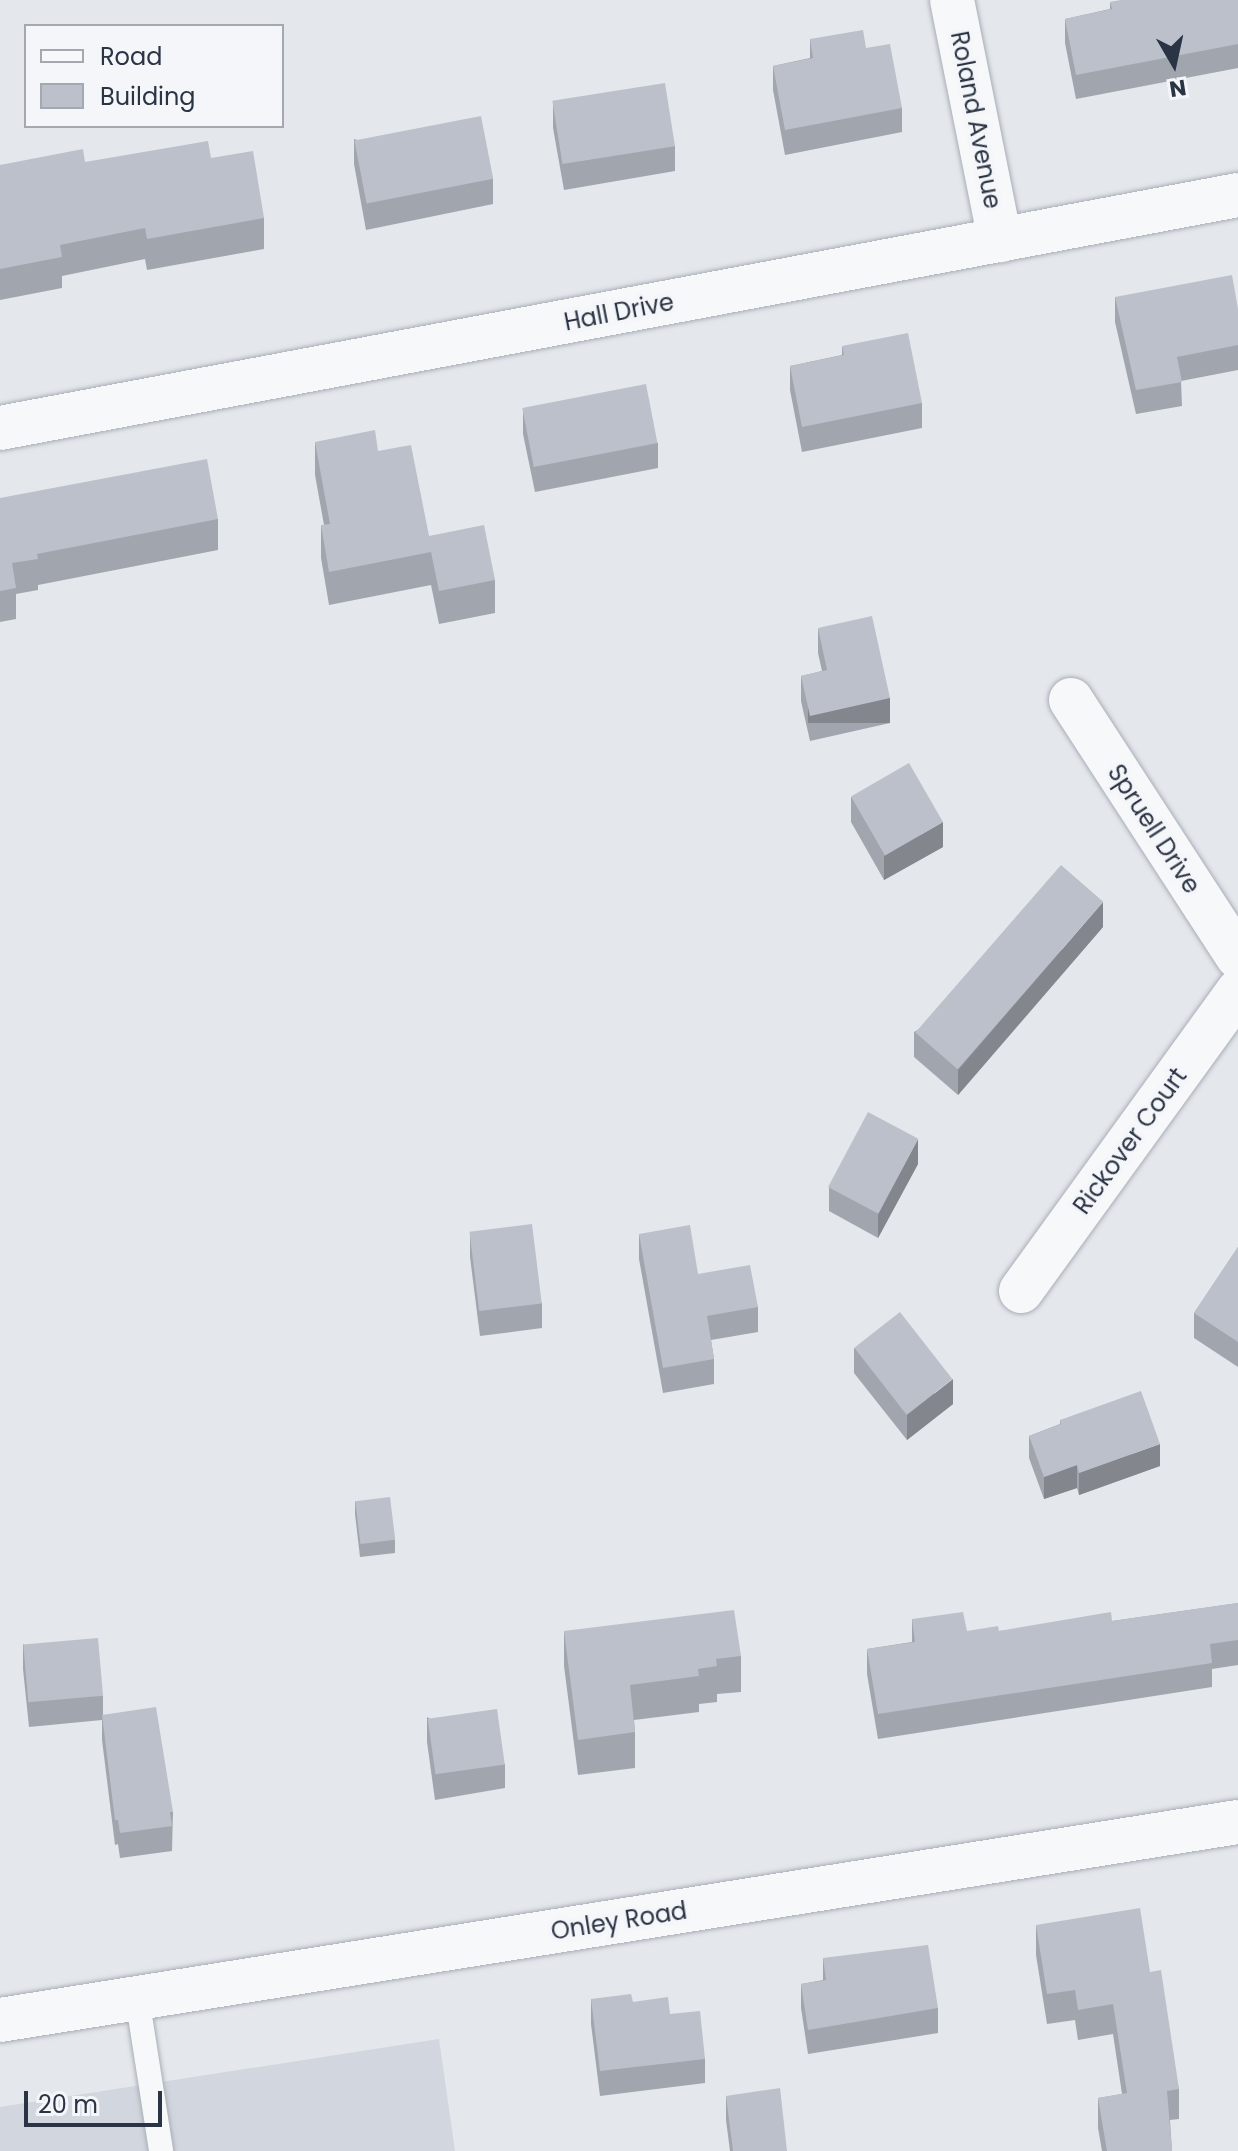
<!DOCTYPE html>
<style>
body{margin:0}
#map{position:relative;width:1238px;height:2151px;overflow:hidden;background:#e4e7ec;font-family:Poppins,sans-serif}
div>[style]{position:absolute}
.built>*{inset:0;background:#d2d6de}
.roads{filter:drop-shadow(0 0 2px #a9aeb7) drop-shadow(0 0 2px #a9aeb7)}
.lane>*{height:24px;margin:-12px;padding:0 12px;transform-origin:12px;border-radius:12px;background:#f7f8fa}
.street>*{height:44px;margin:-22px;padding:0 22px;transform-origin:22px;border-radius:22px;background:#f7f8fa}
.wall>*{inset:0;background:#a1a5ae}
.shaded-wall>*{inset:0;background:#83868d;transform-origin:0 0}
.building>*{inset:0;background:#bbc0ca;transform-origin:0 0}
span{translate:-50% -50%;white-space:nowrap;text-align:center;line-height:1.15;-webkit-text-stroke:8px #f4f6f9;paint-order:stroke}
.street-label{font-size:24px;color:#2b3445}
.legend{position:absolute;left:24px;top:24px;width:260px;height:104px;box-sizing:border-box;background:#f4f6f9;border:2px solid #a4a8b1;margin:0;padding:10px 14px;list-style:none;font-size:24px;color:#2b3445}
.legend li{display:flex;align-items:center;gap:16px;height:40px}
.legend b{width:40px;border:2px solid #a4a8b1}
.north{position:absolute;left:1134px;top:24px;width:80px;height:80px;-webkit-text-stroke:6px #f4f6f9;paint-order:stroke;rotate:171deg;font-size:22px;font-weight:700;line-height:32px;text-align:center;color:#2b3445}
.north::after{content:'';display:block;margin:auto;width:28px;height:36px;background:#2b3445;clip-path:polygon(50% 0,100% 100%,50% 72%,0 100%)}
.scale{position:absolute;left:24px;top:2091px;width:138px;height:36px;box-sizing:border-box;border:4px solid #2b3445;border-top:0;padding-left:10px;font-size:24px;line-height:28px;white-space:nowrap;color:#2b3445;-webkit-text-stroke:6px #f4f6f9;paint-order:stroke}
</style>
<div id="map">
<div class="built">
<div style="clip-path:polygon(439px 2039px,455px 2151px,0 2151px,0 2107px)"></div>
</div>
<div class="roads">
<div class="lane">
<div style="left:137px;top:1997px;width:156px;rotate:81.1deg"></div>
</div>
<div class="street">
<div style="left:952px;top:0;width:245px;rotate:78.7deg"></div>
<div style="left:0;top:428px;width:1260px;rotate:-10.66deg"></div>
<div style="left:1071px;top:700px;width:306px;rotate:57deg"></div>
<div style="left:1021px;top:1291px;width:370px;rotate:-54.1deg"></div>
<div style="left:0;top:2020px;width:1254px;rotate:-9.09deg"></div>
</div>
</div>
<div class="wall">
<div style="clip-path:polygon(1238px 0,1238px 68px,1076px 99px,1065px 43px,1065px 19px,1110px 9px,1110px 2px)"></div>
<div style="clip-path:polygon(810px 39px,866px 48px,902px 108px,902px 132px,785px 155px,773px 90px,773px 66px,810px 58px)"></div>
<div style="clip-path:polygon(553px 104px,675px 146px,675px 171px,564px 190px,553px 128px)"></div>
<div style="clip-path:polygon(354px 139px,493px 179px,493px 204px,366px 230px,354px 164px)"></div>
<div style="clip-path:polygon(211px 158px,264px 218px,264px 249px,147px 270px,145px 259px,62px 276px,62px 288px,0 300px,0 165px)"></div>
<div style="clip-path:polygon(1115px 297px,1238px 309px,1238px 370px,1181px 381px,1182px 406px,1136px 414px,1115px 322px)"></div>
<div style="clip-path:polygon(842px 346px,922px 403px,922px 428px,802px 452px,790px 390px,790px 366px,842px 355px)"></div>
<div style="clip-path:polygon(523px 409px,658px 443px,658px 468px,535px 492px,523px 434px)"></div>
<div style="clip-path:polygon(315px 442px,378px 451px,429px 536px,495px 580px,495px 613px,439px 624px,431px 585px,329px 605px,321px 558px,321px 525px,324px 525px,315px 475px)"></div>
<div style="clip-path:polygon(0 498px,218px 519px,218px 550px,38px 585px,38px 590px,16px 594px,16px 619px,0 622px)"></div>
<div style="clip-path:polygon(818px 628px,890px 723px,810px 741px,801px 701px,801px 676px,822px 671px,818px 653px)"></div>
<div style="clip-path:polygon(851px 797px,943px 847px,884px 880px,851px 822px)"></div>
<div style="clip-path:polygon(1103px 927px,958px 1095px,914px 1057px,914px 1032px)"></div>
<div style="clip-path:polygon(918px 1164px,878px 1238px,829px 1211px,829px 1187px)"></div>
<div style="clip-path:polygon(470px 1232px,542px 1303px,542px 1328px,480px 1336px,470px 1257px)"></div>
<div style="clip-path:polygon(639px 1234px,698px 1274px,758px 1307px,758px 1332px,711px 1340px,714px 1359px,714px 1384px,663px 1393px,639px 1259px)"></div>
<div style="clip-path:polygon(1238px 1247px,1238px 1367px,1194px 1338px,1194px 1313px)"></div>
<div style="clip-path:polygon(854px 1348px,953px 1404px,907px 1440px,854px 1373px)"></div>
<div style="clip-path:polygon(1060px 1420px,1160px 1466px,1079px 1495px,1077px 1488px,1044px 1499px,1029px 1458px,1029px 1436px,1060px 1424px)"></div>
<div style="clip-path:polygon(355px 1501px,395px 1540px,395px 1553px,360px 1557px,355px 1514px)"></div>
<div style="clip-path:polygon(1238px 1603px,1238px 1665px,1212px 1669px,1212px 1687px,878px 1739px,867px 1674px,867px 1649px,912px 1642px,912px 1619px,967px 1631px,999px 1631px,1112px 1621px)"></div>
<div style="clip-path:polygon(564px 1631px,741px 1656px,741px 1692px,717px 1694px,717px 1702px,699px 1704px,699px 1712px,634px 1720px,635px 1732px,635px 1768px,578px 1775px,564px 1666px)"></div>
<div style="clip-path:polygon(23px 1644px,103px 1696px,103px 1715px,173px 1812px,172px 1851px,120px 1858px,118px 1844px,115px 1845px,102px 1740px,102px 1720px,29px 1727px,23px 1669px)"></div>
<div style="clip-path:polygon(427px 1717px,505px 1764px,505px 1788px,435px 1800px,427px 1742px)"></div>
<div style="clip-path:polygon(1036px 1925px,1150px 1972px,1179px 2089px,1179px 2119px,1170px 2120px,1172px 2151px,1102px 2151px,1098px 2128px,1098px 2098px,1122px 2094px,1113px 2034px,1078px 2040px,1075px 2020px,1047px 2024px,1036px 1955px)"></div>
<div style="clip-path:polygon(823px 1958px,938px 2008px,938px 2033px,808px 2054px,801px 2008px,801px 1984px,823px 1980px)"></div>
<div style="clip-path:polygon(591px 1999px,633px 2002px,705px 2059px,705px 2083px,600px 2096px,591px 2024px)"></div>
<div style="clip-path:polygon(726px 2096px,787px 2151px,730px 2151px,726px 2120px)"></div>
</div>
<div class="shaded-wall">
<div style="left:890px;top:698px;width:25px;height:82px;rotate:90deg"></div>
<div style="clip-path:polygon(943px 822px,943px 847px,884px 880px,884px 856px)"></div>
<div style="clip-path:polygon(1103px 902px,1103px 927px,958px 1095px,958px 1070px)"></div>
<div style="clip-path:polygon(918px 1139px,918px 1164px,878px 1238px,878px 1213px)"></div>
<div style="clip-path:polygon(953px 1379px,953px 1404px,907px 1440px,907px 1415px)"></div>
<div style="clip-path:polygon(1160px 1444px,1160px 1466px,1079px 1495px,1079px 1473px)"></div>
<div style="clip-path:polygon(1077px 1465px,1077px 1488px,1044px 1499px,1044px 1477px)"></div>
</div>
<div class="building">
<div style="clip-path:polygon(1121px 0,1238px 0,1238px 44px,1076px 75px,1065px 19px,1112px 9px,1110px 2px)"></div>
<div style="clip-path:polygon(863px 30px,866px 48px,890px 44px,902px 108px,785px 130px,773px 66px,813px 58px,810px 39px)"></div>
<div style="left:665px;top:83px;width:64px;height:114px;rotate:81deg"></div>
<div style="left:481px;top:116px;width:64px;height:129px;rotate:79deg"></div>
<div style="clip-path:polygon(208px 141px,211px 158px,253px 151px,264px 218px,147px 239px,145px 228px,60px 245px,62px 257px,0 269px,0 165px,83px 149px,85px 162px)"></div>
<div style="clip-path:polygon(1232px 275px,1238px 309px,1238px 345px,1177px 357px,1182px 382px,1136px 390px,1115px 297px)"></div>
<div style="clip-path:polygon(908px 333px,922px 403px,802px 427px,790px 366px,844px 355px,842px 346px)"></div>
<div style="left:646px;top:384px;width:60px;height:126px;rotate:79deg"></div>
<div style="clip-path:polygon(375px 430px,378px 451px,411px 445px,429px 536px,484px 525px,495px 580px,439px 591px,431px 552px,329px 572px,321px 525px,330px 524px,315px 442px)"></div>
<div style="clip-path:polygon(207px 459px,218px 519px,37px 554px,38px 559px,12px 563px,16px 588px,0 591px,0 498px)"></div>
<div style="clip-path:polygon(872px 616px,890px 698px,810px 716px,801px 676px,827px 670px,818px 628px)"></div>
<div style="left:909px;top:763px;width:68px;height:67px;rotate:60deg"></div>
<div style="left:1061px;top:865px;width:56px;height:222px;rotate:41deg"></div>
<div style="left:868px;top:1112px;width:57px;height:85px;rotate:28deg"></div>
<div style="left:532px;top:1224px;width:80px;height:63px;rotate:83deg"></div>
<div style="clip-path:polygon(690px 1225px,698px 1274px,750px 1265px,758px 1307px,707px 1316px,714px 1359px,663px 1368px,639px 1234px)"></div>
<div style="clip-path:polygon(1238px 1247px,1238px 1342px,1194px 1313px)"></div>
<div style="left:900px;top:1312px;width:85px;height:58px;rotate:52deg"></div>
<div style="clip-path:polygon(1141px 1391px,1160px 1444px,1079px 1473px,1077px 1465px,1044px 1477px,1029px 1436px,1061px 1424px,1060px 1420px)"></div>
<div style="left:390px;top:1497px;width:43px;height:35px;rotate:83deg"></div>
<div style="clip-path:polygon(1238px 1603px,1238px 1640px,1210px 1644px,1212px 1663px,878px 1714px,867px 1649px,915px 1642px,912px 1619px,963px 1612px,967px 1631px,998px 1626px,999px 1631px,1111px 1612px,1112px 1621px)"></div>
<div style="clip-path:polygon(734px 1610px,741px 1656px,716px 1659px,717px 1666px,698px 1669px,699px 1676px,630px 1685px,635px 1732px,578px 1740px,564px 1631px)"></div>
<div style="left:98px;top:1638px;width:58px;height:75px;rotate:85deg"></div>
<div style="clip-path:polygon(156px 1707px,173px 1812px,170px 1812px,172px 1826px,120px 1833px,118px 1820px,115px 1820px,102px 1715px)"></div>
<div style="left:497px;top:1709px;width:56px;height:70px;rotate:82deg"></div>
<div style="clip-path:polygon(1140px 1908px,1150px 1972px,1161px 1970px,1179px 2089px,1167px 2091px,1172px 2151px,1107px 2151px,1098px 2098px,1127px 2093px,1113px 2004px,1078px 2010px,1075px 1990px,1047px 1994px,1036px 1925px)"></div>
<div style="clip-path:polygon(928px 1945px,938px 2008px,808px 2030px,801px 1984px,826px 1980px,823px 1958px)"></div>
<div style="clip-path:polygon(631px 1994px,633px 2002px,668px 1997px,670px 2014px,700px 2011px,705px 2059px,600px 2071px,591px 1999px)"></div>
<div style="clip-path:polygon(780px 2088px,787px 2151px,733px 2151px,726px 2096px)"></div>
</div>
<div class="street-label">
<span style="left:976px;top:120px;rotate:79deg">Roland Avenue</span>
<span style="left:619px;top:312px;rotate:-11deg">Hall Drive</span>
<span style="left:1154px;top:829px;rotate:57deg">Spruell Drive</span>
<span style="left:1130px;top:1141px;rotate:-54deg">Rickover Court</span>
<span style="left:619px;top:1921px;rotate:-9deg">Onley Road</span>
</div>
<ul class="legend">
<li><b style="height:10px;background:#f7f8fa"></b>Road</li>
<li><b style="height:22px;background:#bbc0ca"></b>Building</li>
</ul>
<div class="north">N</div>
<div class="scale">20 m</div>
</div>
